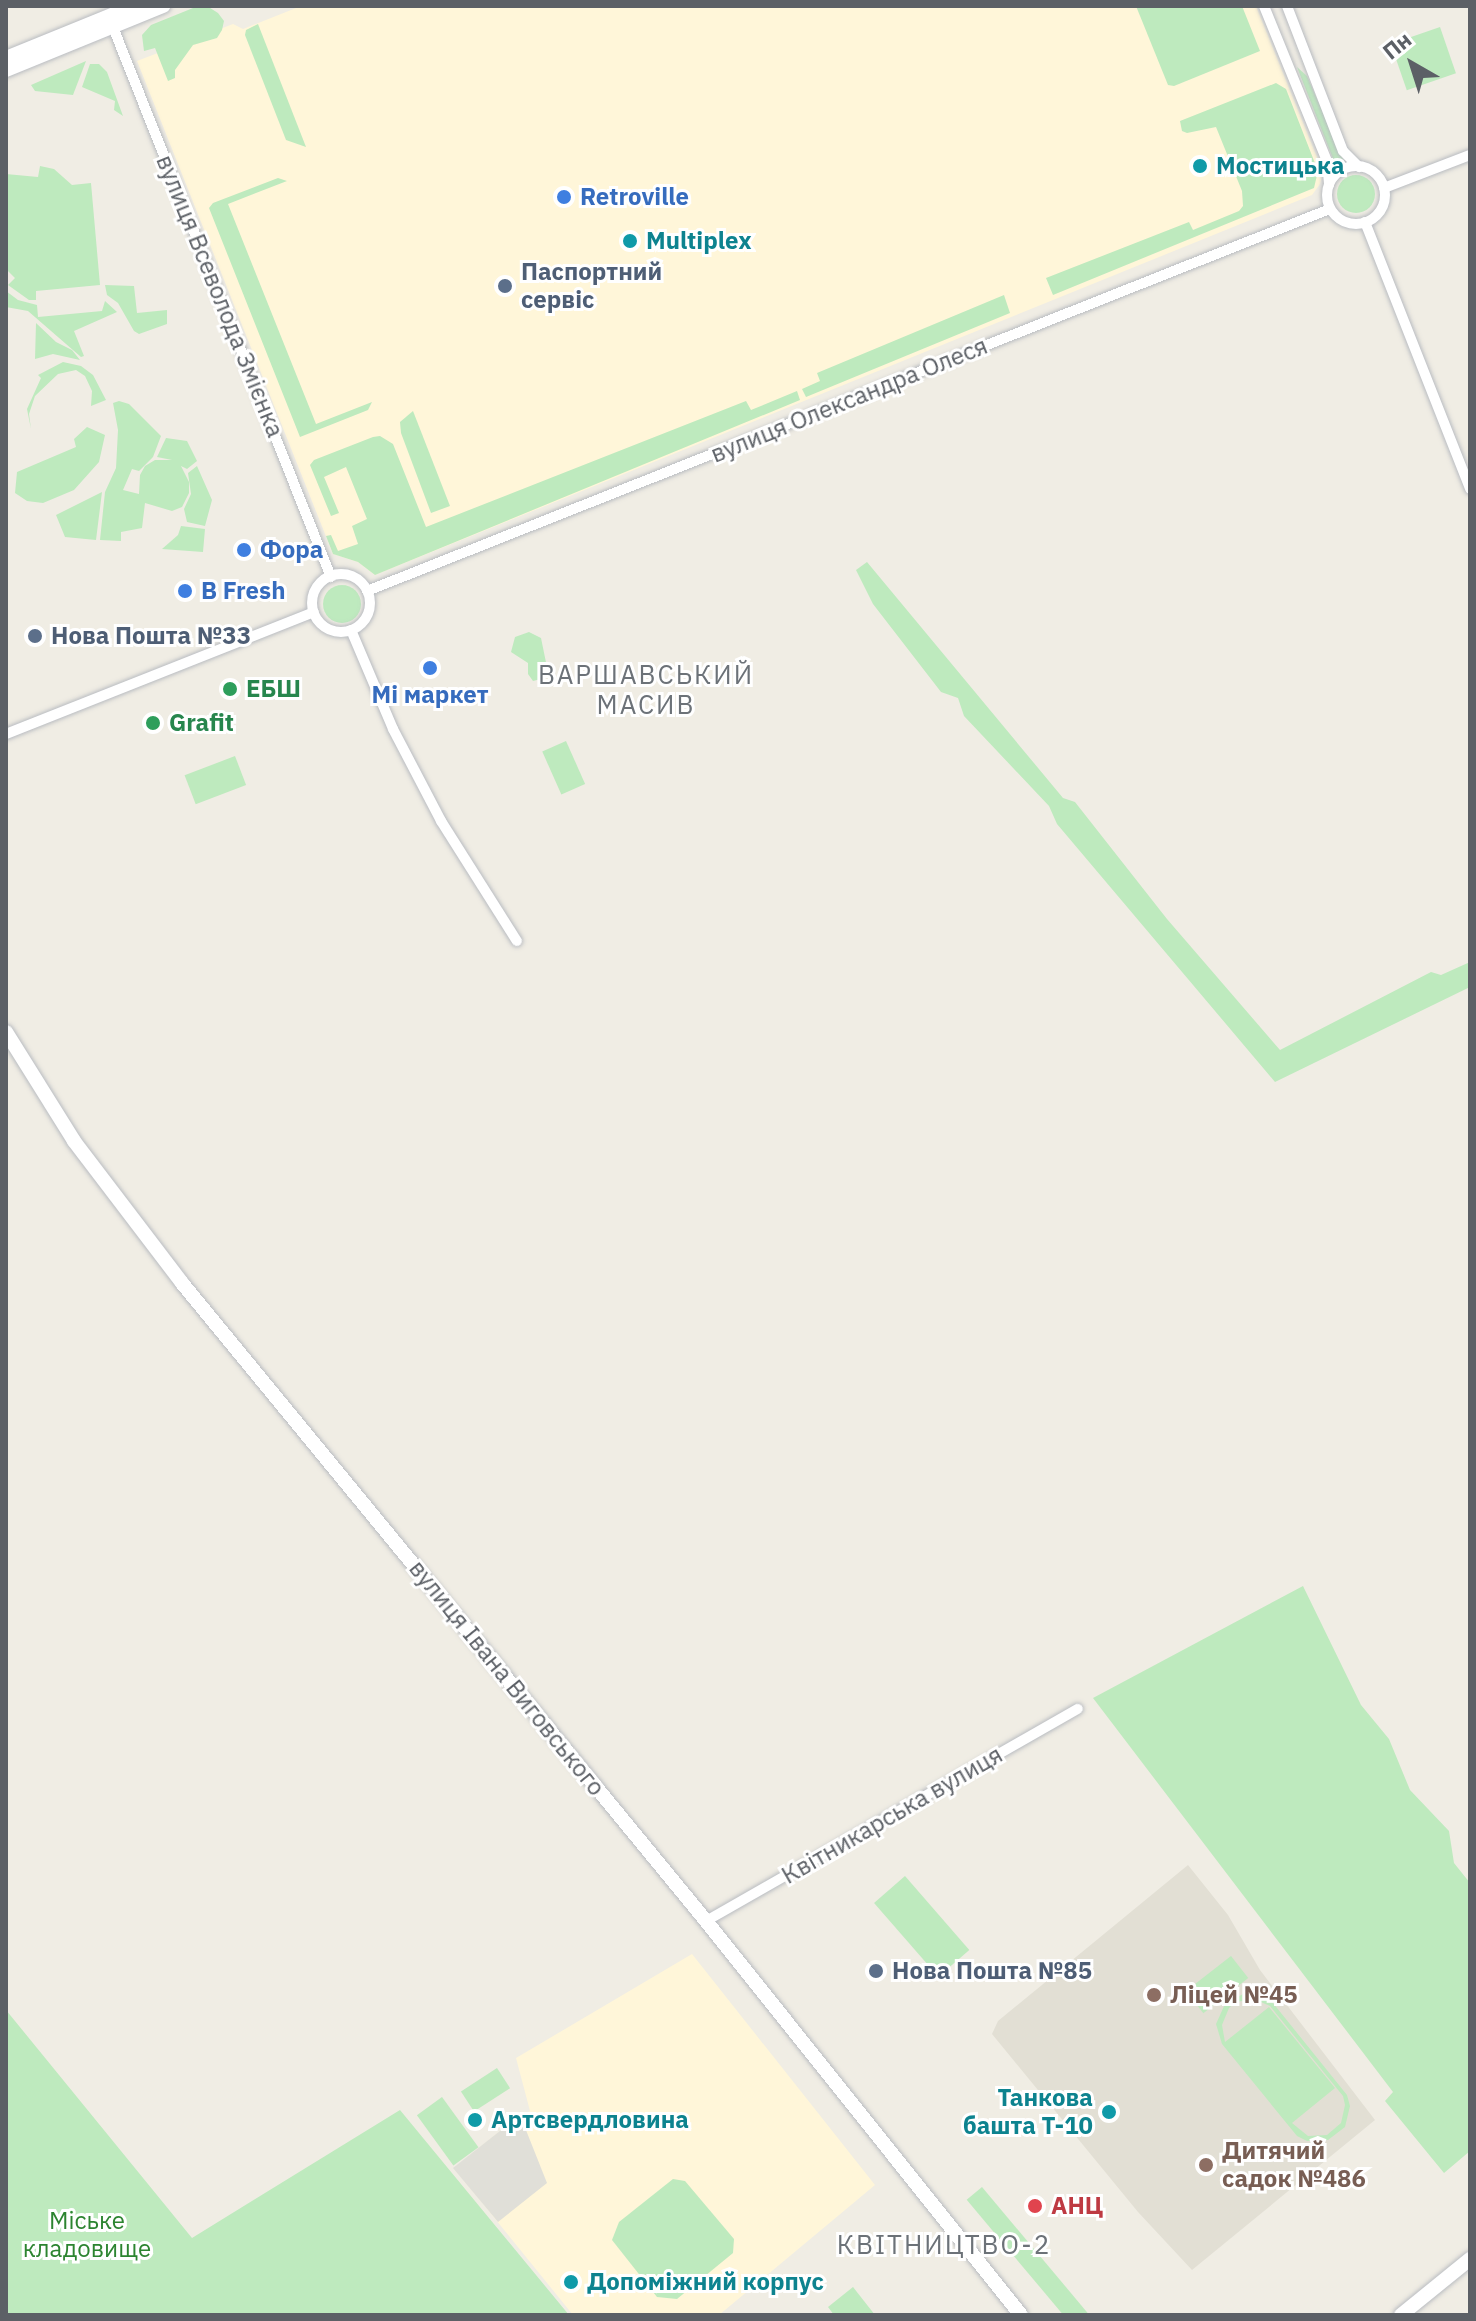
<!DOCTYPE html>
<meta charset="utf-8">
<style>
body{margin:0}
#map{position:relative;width:1476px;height:2321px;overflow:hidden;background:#f0ede4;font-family:"IBM Plex Sans",sans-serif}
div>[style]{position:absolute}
.commercial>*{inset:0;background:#fff6d9}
.industrial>*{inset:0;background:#e0dfd8}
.education>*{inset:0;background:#e2dfd4}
.green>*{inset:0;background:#beeabe;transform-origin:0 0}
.round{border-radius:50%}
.roads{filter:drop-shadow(0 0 2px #b9bcc1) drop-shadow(0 0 2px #b9bcc1)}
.minor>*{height:10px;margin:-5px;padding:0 5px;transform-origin:5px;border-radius:5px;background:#fff}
.minor>.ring{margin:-5px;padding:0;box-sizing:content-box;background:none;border:10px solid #fff;border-radius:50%}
.secondary>*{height:14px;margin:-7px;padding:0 7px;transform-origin:7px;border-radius:7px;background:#fff}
.dots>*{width:22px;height:22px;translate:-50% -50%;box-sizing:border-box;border:4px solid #fff;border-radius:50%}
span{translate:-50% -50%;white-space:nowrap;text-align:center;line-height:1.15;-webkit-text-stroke:6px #fff;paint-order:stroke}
.culture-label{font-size:24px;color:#0d838f;font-weight:700}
.left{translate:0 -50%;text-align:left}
.right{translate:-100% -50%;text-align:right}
.shop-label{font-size:24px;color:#366cbe;font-weight:700}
.service-label{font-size:24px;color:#4e5e75;font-weight:700}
.street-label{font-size:24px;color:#5c6066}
.leisure-label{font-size:24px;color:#27864d;font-weight:700}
.education-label{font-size:24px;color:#785e54;font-weight:700}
.health-label{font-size:24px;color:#be3a42;font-weight:700}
.park-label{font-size:24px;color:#2c8430}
.neighbourhood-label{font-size:26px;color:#6c7278;letter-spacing:2px}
.frame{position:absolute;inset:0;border:8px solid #5c6066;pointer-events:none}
.north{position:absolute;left:1372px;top:24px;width:80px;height:80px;-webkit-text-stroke:6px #fff;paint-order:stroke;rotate:321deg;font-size:22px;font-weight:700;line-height:32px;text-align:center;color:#5c6066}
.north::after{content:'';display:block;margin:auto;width:28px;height:36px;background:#5c6066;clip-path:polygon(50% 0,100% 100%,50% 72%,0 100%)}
</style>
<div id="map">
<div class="commercial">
<div style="clip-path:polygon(301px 6px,1256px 6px,1323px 172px,1320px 184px,1312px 195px,375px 575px,358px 562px,333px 554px,137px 61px,233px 24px,243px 29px)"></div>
<div style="clip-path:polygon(692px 1954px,875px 2185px,719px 2315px,573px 2315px,454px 2168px,520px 2115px,530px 2111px,516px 2058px)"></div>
</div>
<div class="industrial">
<div style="clip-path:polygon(520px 2115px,547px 2183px,498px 2222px,453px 2168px)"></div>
</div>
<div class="education">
<div style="clip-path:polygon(1188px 1865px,1228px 1915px,1260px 1970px,1375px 2120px,1192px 2270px,1138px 2212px,992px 2034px,998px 2021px)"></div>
</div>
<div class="green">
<div style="clip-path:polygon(198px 6px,207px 6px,218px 13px,224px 21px,222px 30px,217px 38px,193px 45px,175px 70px,175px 78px,168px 81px,155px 48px,144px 51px,142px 35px,151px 25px)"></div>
<div style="clip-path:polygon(1136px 6px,1242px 6px,1260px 51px,1174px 86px,1168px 85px)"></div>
<div style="clip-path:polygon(258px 24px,306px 147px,286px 140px,245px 35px,246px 30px)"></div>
<div style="left:1440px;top:27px;width:49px;height:52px;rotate:71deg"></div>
<div style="clip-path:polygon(86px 61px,73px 95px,35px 91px,31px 85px)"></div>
<div style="clip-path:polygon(90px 64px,99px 64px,107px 72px,123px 116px,114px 110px,115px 101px,82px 87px)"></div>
<div style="clip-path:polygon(1297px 67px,1307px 76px,1344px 161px,1335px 164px)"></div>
<div style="clip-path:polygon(1276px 83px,1286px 89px,1318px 171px,1314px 188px,1053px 295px,1046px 278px,1189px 222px,1193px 230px,1239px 211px,1243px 206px,1242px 191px,1216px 127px,1187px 133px,1182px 131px,1180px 121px)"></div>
<div style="clip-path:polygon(40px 166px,54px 169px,72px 185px,91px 183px,100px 285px,36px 291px,36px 300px,29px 300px,8px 285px,15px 278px,6px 269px,6px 174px,38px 177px)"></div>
<div class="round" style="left:1337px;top:175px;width:38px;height:38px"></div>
<div style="clip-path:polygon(278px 178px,287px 181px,228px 204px,316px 424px,372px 402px,368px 410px,300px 437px,209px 208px,213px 203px)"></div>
<div style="clip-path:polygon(105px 285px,134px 286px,137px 313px,167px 310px,167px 324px,139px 334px,134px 331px,118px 303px,107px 295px)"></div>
<div style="clip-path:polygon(6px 291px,18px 300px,37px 305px,38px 317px,102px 311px,105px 301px,117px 312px,74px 331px,84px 356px,81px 357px,28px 311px,6px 307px)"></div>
<div style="clip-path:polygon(1004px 295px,1010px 313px,806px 397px,802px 389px,820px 381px,817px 373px)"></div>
<div style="clip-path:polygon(36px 323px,56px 342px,72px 350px,80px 360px,53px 354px,35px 359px)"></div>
<div style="clip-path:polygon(63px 362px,81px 366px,93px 375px,106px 400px,91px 406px,92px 391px,85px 376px,76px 370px,58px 374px,35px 396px,29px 414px,31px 429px,27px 409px,41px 378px,38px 375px)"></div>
<div style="clip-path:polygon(797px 391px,800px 400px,375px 575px,358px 562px,333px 554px,326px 536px,331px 535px,338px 551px,358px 544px,352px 526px,367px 519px,346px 467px,324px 477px,339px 513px,331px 516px,310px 465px,314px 460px,373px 437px,380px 436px,393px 444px,426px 527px,746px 401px,751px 410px)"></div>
<div style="clip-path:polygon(119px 401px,129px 404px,161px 436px,153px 457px,139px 471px,132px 469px,123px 490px,139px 494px,140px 475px,145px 466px,155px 460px,172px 460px,157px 457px,166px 438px,187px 441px,197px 461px,187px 469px,181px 466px,189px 482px,189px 493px,182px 507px,172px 511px,145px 503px,142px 528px,121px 532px,121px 541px,100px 540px,105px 492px,116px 468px,118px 430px,113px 403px)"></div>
<div style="clip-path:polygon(413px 411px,450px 506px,431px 513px,401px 433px,400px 422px)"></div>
<div style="clip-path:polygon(87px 427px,105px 435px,99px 462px,74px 490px,43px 503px,27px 501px,15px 493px,17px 472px,76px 447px,74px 439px)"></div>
<div style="clip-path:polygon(197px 466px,212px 500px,205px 526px,187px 522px,184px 509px,191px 494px,188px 473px)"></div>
<div style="clip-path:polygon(102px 492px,96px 540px,65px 537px,56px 515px)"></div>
<div style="clip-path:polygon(181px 526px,205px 529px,203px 552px,162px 549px,178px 535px)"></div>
<div style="clip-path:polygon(867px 562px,1063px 798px,1075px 802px,1167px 919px,1280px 1050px,1431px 972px,1441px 975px,1470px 962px,1470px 987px,1275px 1082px,1057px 824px,1049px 806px,964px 716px,958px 698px,941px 692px,873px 604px,856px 570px)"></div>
<div class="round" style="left:323px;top:585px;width:38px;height:38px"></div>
<div style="clip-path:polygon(529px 632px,541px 638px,549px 677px,533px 681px,528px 674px,528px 663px,511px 652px,515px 637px)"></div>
<div style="left:566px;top:741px;width:47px;height:26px;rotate:66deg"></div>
<div style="left:235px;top:756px;width:31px;height:54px;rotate:69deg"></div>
<div style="clip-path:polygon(1303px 1586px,1361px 1705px,1389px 1739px,1410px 1790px,1449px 1831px,1454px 1863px,1470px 1883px,1470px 2151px,1444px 2173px,1385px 2101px,1393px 2092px,1093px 1698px)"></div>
<div style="left:905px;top:1876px;width:98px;height:41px;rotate:49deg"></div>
<div style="left:1231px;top:1956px;width:28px;height:57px;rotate:52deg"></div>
<div style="clip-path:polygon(evenodd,1254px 1993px,1273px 2003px,1347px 2095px,1350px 2106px,1345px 2127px,1328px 2140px,1307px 2141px,1297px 2136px,1222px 2044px,1216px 2024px,1225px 2004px,1243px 1994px,1254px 1993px,1254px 1999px,1270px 2006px,1343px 2096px,1345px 2105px,1341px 2123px,1327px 2135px,1308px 2136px,1292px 2123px,1335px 2088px,1269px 2007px,1225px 2042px,1222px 2025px,1229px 2008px,1236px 2002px,1254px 1999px)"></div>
<div style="clip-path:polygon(6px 2010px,192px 2238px,400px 2110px,569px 2315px,6px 2315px)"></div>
<div style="left:497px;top:2068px;width:24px;height:43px;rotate:57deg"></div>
<div style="left:442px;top:2097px;width:62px;height:31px;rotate:54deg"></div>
<div style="clip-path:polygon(673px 2179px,685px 2181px,734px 2239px,733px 2253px,677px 2299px,657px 2297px,612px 2240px,619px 2222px)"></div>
<div style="left:982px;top:2187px;width:166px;height:20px;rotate:50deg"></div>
<div style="clip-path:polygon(853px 2287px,875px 2315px,834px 2315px,828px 2307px)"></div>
</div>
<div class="roads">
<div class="minor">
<div style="left:1264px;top:6px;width:167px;rotate:67.9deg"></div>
<div style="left:1327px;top:161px;width:24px;rotate:85deg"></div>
<div style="left:1287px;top:6px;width:155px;rotate:68.9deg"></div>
<div style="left:1343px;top:151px;width:23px;rotate:45deg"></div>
<div style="left:111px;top:22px;width:597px;rotate:68.38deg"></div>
<div class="ring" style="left:1327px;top:166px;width:48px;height:48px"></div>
<div style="left:1384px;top:188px;width:92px;rotate:-21deg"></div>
<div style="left:1365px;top:222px;width:287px;rotate:68.5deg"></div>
<div class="ring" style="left:312px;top:574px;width:48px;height:48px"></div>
<div style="left:367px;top:591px;width:1036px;rotate:-21.64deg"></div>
<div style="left:351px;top:630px;width:108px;rotate:67deg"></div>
<div style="left:393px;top:729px;width:104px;rotate:62.4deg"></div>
<div style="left:441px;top:821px;width:142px;rotate:57.7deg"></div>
<div style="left:6px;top:734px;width:331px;rotate:-21.6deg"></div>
<div style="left:706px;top:1921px;width:428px;rotate:-29.7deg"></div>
</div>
<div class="secondary">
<div style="left:6px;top:58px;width:138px;rotate:-22.1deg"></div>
<div style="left:6px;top:70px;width:170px;rotate:-22.2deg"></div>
<div style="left:6px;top:1032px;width:128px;rotate:58deg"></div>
<div style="left:74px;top:1141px;width:178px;rotate:52.7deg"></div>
<div style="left:182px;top:1283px;width:826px;rotate:50.6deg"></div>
<div style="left:706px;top:1921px;width:504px;rotate:51.36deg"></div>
<div style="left:1401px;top:2315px;width:89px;rotate:-39.1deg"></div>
</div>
</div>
<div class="dots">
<div style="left:1200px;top:166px;background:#0f9aa8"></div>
<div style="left:564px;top:197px;background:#3f7fe0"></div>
<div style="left:630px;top:241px;background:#0f9aa8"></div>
<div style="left:505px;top:286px;background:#5c6f8a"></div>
<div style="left:244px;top:550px;background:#3f7fe0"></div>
<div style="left:185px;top:591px;background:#3f7fe0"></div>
<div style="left:35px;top:636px;background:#5c6f8a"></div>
<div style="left:430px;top:668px;background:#3f7fe0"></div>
<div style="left:230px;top:689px;background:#2e9e5b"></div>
<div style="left:153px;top:723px;background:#2e9e5b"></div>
<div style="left:876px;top:1971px;background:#5c6f8a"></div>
<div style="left:1154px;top:1995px;background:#8d6e63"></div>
<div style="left:1109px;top:2112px;background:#0f9aa8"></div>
<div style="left:475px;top:2120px;background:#0f9aa8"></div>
<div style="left:1206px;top:2165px;background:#8d6e63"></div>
<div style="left:1035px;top:2206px;background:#e0444e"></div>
<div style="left:571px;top:2282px;background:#0f9aa8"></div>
</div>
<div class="culture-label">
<span class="left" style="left:1216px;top:166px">Мостицька</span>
<span class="left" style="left:646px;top:241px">Multiplex</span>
<span class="right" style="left:1093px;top:2112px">Танкова<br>башта Т-10</span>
<span class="left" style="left:491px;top:2120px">Артсвердловина</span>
<span class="left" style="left:587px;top:2282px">Допоміжний корпус</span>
</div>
<div class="shop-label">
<span class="left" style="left:580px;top:197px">Retroville</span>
<span class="left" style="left:260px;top:550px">Фора</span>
<span class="left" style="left:201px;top:591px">B Fresh</span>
<span style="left:430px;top:695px">Mi маркет</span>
</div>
<div class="service-label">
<span class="left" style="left:521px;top:286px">Паспортний<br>сервіс</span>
<span class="left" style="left:51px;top:636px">Нова Пошта №33</span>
<span class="left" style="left:892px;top:1971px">Нова Пошта №85</span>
</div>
<div class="street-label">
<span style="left:220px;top:296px;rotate:68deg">вулиця Всеволода Змієнка</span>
<span style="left:849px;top:400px;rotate:-22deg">вулиця Олександра Олеся</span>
<span style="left:507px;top:1678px;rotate:51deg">вулиця Івана Виговського</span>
<span style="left:892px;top:1815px;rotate:-30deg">Квітникарська вулиця</span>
</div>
<div class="leisure-label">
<span class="left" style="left:246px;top:689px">ЕБШ</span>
<span class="left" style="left:169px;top:723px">Grafit</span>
</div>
<div class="education-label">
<span class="left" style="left:1170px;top:1995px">Ліцей №45</span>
<span class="left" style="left:1222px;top:2165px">Дитячий<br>садок №486</span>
</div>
<div class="health-label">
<span class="left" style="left:1051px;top:2206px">АНЦ</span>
</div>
<div class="park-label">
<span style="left:87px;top:2235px">Міське<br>кладовище</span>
</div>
<div class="neighbourhood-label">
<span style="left:646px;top:690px">ВАРШАВСЬКИЙ<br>МАСИВ</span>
<span style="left:944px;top:2245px">КВІТНИЦТВО-2</span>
</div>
<div class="frame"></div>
<div class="north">Пн</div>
</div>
